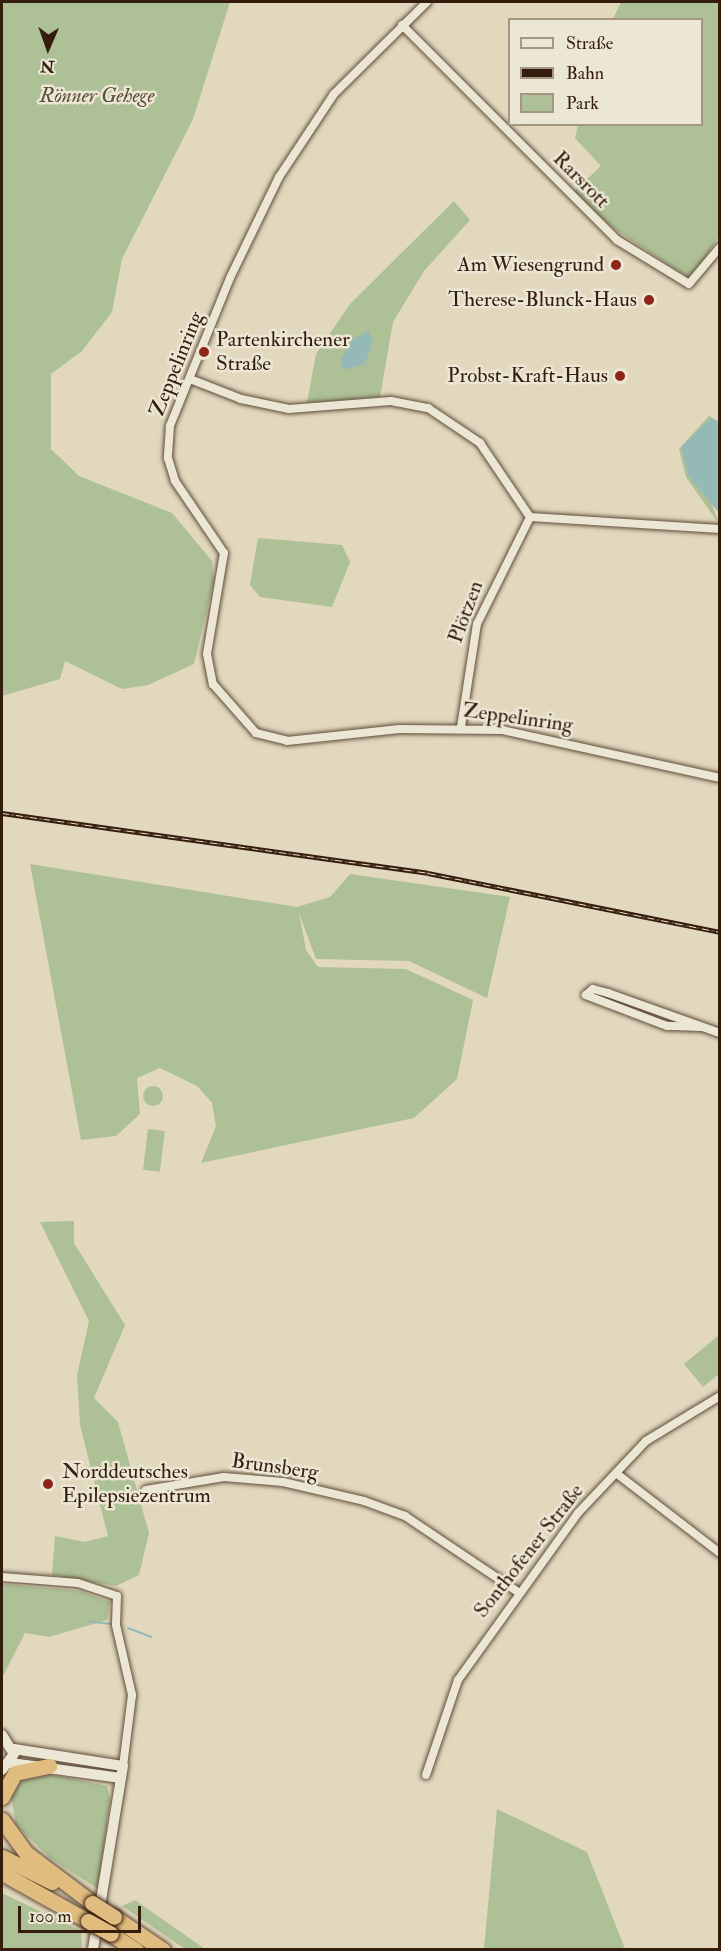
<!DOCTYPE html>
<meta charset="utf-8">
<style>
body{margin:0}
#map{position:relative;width:721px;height:1951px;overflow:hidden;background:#e1d8be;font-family:"IM FELL Double Pica",serif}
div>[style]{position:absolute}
.green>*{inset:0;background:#adc096;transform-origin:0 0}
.round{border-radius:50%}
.water>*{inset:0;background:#95b9b7}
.stream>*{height:2px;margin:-1px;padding:0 1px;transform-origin:1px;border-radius:1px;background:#95b9b7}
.roads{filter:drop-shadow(0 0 2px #604c39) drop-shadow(0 0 2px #604c39)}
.street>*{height:8px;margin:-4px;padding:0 4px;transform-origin:4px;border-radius:4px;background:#ece6d5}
.secondary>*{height:10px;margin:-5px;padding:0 5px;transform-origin:5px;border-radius:5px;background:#ece6d5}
.highway>*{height:15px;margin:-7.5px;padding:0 7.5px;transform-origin:7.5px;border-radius:7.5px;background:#e0bc7f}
.rail>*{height:4.5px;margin-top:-2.25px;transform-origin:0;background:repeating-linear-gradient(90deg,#ece6d5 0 7px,#351d0d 0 14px);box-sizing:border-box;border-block:2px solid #351d0d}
.bridges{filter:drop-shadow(0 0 2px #351d0d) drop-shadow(0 0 2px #351d0d)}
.highway-bridge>*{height:15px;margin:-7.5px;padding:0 7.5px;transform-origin:7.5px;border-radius:7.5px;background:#e0bc7f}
.dots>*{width:16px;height:16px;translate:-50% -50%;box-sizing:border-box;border:3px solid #ece6d5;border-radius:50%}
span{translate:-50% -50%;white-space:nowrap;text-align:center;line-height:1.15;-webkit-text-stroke:5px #ece6d5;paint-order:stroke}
.park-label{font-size:21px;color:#594e36;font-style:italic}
.street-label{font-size:21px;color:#351d0d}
.poi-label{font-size:21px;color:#351d0d}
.right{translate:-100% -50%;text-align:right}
.left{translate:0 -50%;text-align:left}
.frame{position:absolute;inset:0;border:3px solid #351d0d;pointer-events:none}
.legend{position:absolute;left:508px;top:18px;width:195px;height:108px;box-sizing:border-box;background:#ece6d5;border:2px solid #a39685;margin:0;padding:8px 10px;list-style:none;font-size:18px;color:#351d0d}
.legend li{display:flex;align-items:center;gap:12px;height:30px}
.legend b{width:30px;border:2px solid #a39685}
.north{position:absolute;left:18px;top:18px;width:60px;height:60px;-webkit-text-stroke:4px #ece6d5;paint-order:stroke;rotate:182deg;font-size:16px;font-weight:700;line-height:24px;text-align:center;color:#351d0d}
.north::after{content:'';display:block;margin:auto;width:21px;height:27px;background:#351d0d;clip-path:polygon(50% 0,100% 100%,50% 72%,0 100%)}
.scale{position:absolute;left:18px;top:1906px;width:123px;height:27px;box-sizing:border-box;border:3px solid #351d0d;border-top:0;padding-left:8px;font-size:18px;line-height:21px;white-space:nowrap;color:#351d0d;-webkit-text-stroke:4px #ece6d5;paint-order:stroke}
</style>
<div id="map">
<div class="green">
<div style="clip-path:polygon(2px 2px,230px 2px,193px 119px,122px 259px,112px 312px,82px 351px,51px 374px,51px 449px,79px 476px,172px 513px,212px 561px,214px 580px,194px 664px,148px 685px,122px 689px,65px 661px,60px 679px,2px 696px)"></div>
<div style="clip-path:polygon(621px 2px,719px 2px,719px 236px,691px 279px,614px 229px,573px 192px,601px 166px,575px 138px,578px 125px,702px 124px,702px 20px,613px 19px)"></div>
<div style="clip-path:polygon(454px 201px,470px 220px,424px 271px,393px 322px,380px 397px,307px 403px,316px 354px,350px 304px)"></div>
<div style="clip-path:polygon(709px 416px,719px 421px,711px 418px,710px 499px,719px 524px,686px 477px,679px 449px)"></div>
<div style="clip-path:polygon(258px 538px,342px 545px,350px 562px,332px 607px,260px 597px,250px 585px)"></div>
<div style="clip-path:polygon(30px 864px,297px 907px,330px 897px,350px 874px,510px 897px,487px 998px,409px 961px,316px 959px,299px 913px,306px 950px,318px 967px,406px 969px,473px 1000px,457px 1079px,414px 1118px,201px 1163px,216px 1126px,212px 1103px,197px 1086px,160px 1068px,137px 1078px,140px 1114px,116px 1136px,81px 1140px)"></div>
<div class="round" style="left:143px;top:1086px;width:20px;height:20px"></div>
<div style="left:148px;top:1129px;width:17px;height:41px;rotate:7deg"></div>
<div style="clip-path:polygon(74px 1221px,74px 1243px,125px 1325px,94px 1398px,118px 1422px,149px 1533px,139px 1575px,116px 1586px,52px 1575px,55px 1536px,85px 1542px,108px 1536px,80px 1425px,77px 1375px,89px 1321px,40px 1222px)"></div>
<div style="clip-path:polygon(719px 1335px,719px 1374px,703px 1387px,684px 1364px)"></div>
<div style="clip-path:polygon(2px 1584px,80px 1591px,110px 1602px,107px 1620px,49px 1637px,25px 1633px,2px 1678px)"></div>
<div style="clip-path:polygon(39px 1772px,107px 1786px,110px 1799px,98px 1889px,50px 1858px,16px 1825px,10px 1790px,23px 1775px)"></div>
<div style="clip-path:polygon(497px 1809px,587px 1852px,625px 1949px,484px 1949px)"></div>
<div style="clip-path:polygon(2px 1893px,81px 1931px,82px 1949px,2px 1949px)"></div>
<div style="clip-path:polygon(135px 1900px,205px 1949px,185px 1949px,122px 1906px)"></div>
</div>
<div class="water">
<div style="clip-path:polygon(368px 331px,373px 342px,365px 364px,344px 370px,340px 362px,352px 340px)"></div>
<div style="clip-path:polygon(711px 418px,719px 422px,719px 513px,688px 475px,681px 447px)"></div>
</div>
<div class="stream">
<div style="left:87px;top:1621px;width:24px;rotate:7deg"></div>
<div style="left:128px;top:1628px;width:25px;rotate:21deg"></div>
</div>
<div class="roads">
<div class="street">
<div style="left:427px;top:2px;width:131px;rotate:135.3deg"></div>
<div style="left:334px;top:94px;width:100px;rotate:123.5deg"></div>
<div style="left:279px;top:177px;width:112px;rotate:115.9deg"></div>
<div style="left:230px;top:278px;width:160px;rotate:112.1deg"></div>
<div style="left:170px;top:426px;width:32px;rotate:94deg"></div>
<div style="left:168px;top:458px;width:24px;rotate:73deg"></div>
<div style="left:175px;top:481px;width:87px;rotate:55.8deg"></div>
<div style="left:224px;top:553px;width:102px;rotate:99.6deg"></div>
<div style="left:207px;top:654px;width:31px;rotate:79deg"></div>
<div style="left:213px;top:684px;width:65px;rotate:48.7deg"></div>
<div style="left:256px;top:733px;width:32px;rotate:14deg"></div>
<div style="left:287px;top:741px;width:113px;rotate:-6.1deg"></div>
<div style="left:399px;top:729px;width:103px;rotate:0.6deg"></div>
<div style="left:502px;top:730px;width:223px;rotate:12.4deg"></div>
<div style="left:402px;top:25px;width:304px;rotate:45deg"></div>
<div style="left:617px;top:240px;width:84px;rotate:31.4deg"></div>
<div style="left:689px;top:284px;width:48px;rotate:-50deg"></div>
<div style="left:190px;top:379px;width:55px;rotate:21.4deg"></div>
<div style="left:241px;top:399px;width:49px;rotate:11.8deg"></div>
<div style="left:289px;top:409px;width:102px;rotate:-4.5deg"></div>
<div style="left:391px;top:401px;width:38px;rotate:11deg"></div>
<div style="left:428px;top:408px;width:63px;rotate:33.9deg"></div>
<div style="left:480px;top:443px;width:89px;rotate:56deg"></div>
<div style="left:530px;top:517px;width:190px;rotate:3.6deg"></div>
<div style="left:461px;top:727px;width:104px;rotate:-81.2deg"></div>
<div style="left:477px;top:624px;width:119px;rotate:-63.6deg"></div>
<div style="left:701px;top:1027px;width:34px;rotate:-178deg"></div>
<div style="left:667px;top:1026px;width:87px;rotate:-159.1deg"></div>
<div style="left:586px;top:995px;width:9px;rotate:-41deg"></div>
<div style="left:593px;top:989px;width:16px;rotate:15deg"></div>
<div style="left:608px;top:993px;width:119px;rotate:19.7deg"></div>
<div style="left:616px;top:1473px;width:131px;rotate:37.6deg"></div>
<div style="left:146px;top:1490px;width:79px;rotate:-9.5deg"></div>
<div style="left:224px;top:1477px;width:59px;rotate:4.8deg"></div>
<div style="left:283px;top:1482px;width:83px;rotate:13.2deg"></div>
<div style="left:364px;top:1501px;width:44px;rotate:20.1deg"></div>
<div style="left:405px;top:1516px;width:136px;rotate:33.9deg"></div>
<div style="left:2px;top:1577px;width:76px;rotate:4.5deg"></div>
<div style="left:78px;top:1583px;width:41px;rotate:18.4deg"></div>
<div style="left:117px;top:1596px;width:29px;rotate:92deg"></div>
<div style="left:116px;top:1625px;width:72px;rotate:77.1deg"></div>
<div style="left:132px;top:1695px;width:72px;rotate:97.2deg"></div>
<div style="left:426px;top:1775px;width:100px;rotate:-71.4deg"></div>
<div style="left:458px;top:1680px;width:206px;rotate:-54.3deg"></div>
<div style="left:578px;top:1513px;width:99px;rotate:-46.6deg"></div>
<div style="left:646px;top:1441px;width:87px;rotate:-31.3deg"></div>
</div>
<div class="secondary">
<div style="left:2px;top:1735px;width:22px;rotate:58deg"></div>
<div style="left:14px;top:1754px;width:20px;rotate:127deg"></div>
<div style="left:14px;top:1749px;width:110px;rotate:8.9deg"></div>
<div style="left:123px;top:1766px;width:186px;rotate:99.3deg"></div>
<div style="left:11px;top:1763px;width:111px;rotate:7.8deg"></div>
</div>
<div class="highway">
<div style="left:2px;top:1797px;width:27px;rotate:-62deg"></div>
<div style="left:15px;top:1773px;width:35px;rotate:-12deg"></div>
<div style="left:2px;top:1820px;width:41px;rotate:54deg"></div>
<div style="left:26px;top:1853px;width:83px;rotate:37.1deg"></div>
<div style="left:2px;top:1857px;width:56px;rotate:26.6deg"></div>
<div style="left:2px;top:1873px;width:98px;rotate:29.2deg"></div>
<div style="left:114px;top:1917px;width:59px;rotate:34deg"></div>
<div style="left:111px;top:1934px;width:30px;rotate:33deg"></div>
</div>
</div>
<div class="rail">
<div style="left:2px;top:813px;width:430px;rotate:8deg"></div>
<div style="left:428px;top:873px;width:298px;rotate:11.4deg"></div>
</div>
<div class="bridges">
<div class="highway-bridge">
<div style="left:92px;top:1903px;width:26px;rotate:32deg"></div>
<div style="left:88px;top:1921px;width:26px;rotate:29deg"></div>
</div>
</div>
<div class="dots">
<div style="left:616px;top:265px;background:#8f2418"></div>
<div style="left:649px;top:300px;background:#8f2418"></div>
<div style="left:204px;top:352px;background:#8f2418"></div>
<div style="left:620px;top:376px;background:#8f2418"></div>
<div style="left:48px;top:1484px;background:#8f2418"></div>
</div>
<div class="park-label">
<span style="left:97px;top:96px">Rönner Gehege</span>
</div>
<div class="street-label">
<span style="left:581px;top:180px;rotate:45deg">Rarsrott</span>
<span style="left:177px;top:364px;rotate:-68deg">Zeppelinring</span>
<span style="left:466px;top:612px;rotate:-70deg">Plötzen</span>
<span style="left:518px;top:718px;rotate:8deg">Zeppelinring</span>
<span style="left:275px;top:1467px;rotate:8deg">Brunsberg</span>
<span style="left:529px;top:1551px;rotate:-52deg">Sonthofener Straße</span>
</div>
<div class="poi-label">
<span class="right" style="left:604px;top:265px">Am Wiesengrund</span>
<span class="right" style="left:637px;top:300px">Therese-Blunck-Haus</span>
<span class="left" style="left:216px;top:352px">Partenkirchener<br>Straße</span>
<span class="right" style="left:608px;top:376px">Probst-Kraft-Haus</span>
<span class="left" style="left:62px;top:1484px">Norddeutsches<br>Epilepsiezentrum</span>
</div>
<div class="frame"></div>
<ul class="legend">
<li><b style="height:8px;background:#ece6d5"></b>Straße</li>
<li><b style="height:8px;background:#351d0d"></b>Bahn</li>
<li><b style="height:16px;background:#adc096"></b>Park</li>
</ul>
<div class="north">N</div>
<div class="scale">100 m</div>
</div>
